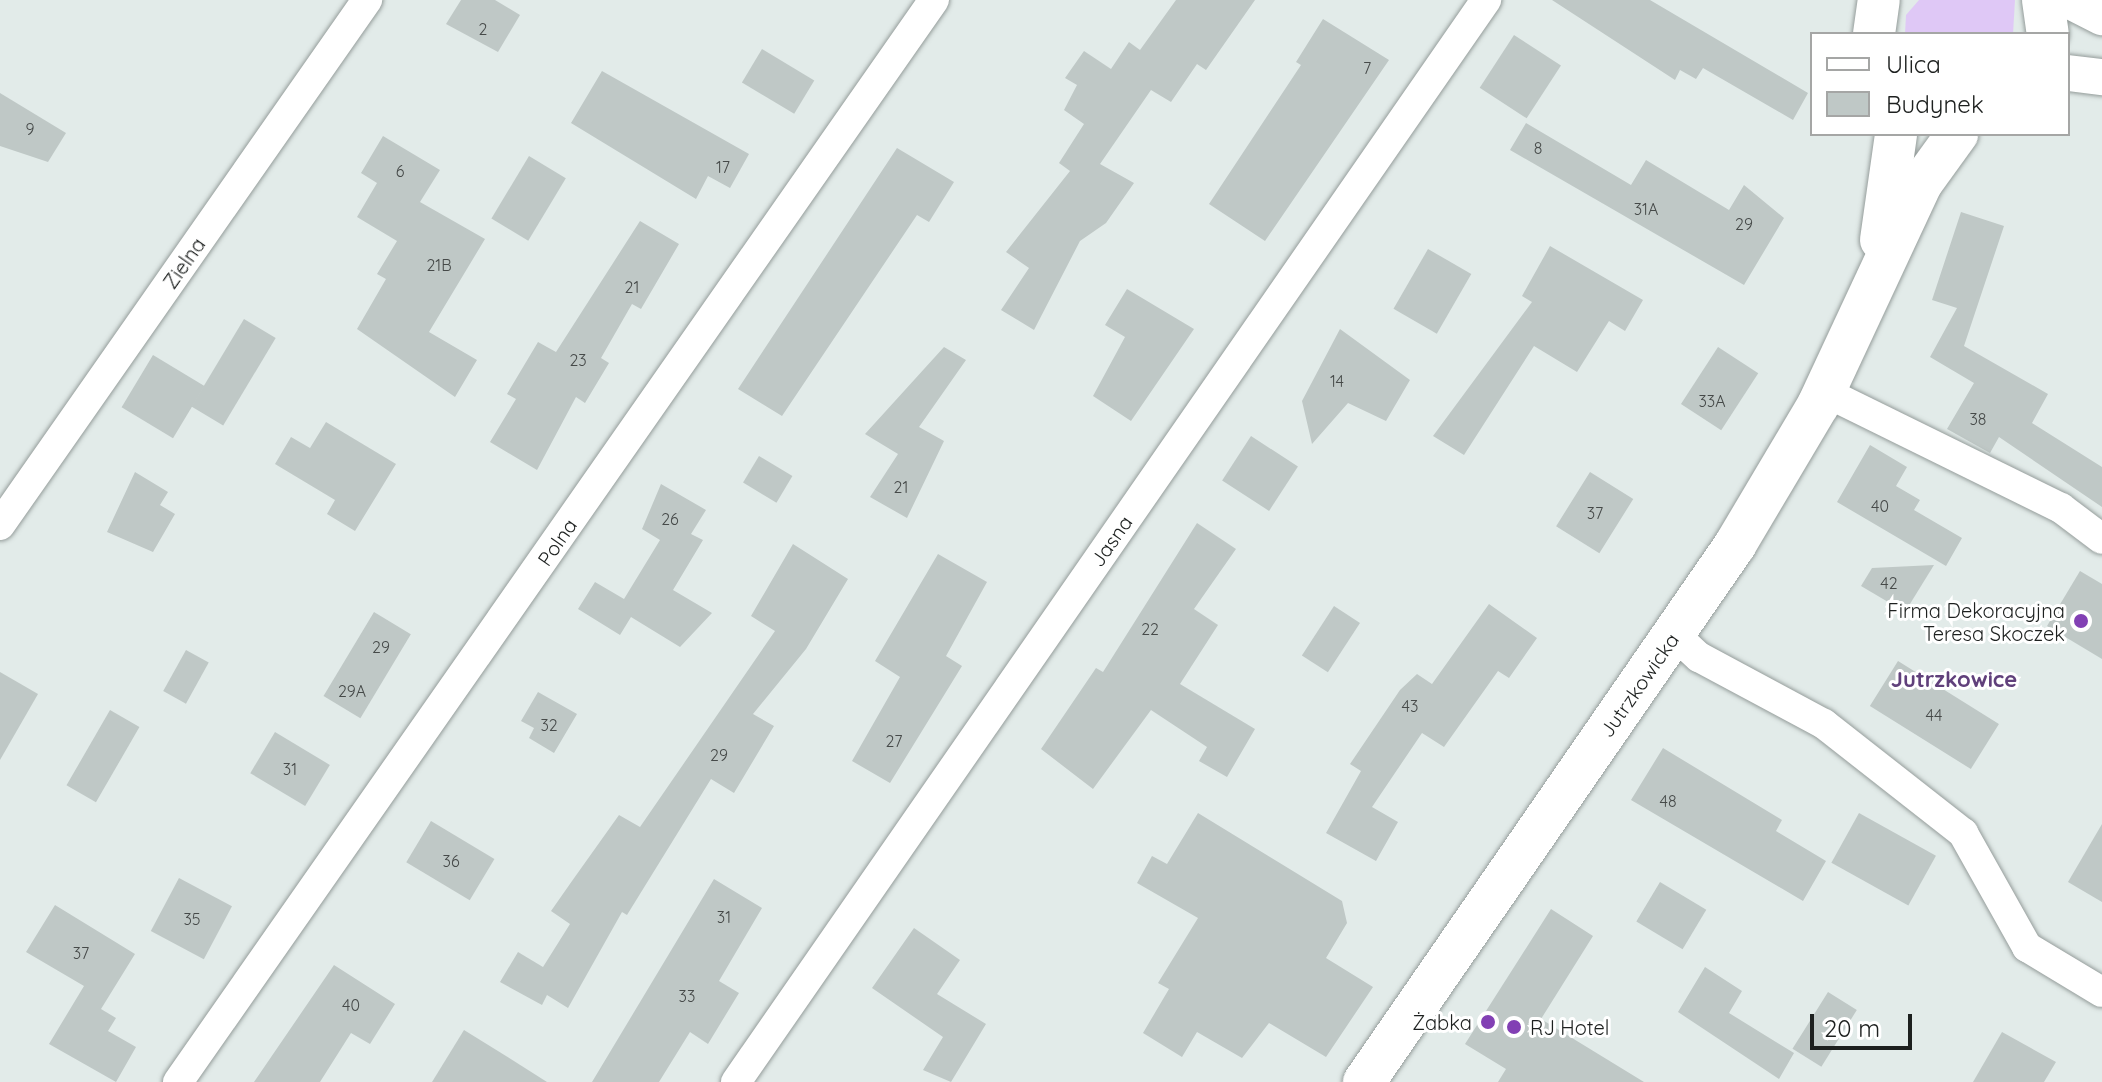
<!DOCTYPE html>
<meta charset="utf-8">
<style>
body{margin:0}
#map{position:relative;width:2102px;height:1082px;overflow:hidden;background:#e2ebe9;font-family:Quicksand,sans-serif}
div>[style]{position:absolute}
.green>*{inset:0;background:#dfc8f6}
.building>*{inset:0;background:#bfc8c6;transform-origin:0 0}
.roads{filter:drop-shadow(0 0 2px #959d9b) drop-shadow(0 0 2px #959d9b)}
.minor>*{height:30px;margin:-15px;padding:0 15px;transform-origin:15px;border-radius:15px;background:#fff}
.tertiary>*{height:36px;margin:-18px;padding:0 18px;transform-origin:18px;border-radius:18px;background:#fff}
.secondary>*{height:42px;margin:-21px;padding:0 21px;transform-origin:21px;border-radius:21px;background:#fff}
.dots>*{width:22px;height:22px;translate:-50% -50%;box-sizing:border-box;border:4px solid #fff;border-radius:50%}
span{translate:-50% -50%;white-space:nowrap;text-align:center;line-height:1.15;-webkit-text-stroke:6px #fff;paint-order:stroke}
.number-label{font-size:16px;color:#464a49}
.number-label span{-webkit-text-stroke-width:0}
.street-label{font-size:20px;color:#1d201f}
.poi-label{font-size:20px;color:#1d201f}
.right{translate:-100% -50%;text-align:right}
.left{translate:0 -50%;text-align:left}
.neighbourhood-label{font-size:22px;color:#60407b;font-weight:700}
.legend{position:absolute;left:1810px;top:32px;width:260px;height:104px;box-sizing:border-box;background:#fff;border:2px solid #a5a6a5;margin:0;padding:10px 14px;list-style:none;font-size:24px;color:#1d201f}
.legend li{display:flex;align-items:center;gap:16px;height:40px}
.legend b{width:40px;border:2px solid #a5a6a5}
.scale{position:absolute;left:1810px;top:1014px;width:102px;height:36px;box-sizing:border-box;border:4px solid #1d201f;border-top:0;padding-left:10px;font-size:24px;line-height:28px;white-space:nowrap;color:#1d201f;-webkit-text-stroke:6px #fff;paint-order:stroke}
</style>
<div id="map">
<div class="green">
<div style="clip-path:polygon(1919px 0,2015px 0,2013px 34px,1905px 34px,1906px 15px)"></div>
</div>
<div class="building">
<div style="clip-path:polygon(461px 0,495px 0,520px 15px,498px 52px,446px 24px)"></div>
<div style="clip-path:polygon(1176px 0,1255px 0,1206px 70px,1197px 64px,1171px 102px,1151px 90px,1100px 164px,1134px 183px,1106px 223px,1080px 241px,1034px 330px,1001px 310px,1029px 268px,1006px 252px,1070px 171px,1059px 163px,1084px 124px,1064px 110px,1077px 85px,1065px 78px,1084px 51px,1111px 69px,1129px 42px,1140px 50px)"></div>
<div style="clip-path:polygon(1552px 0,1650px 0,1808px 93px,1793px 120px,1703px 68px,1696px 79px,1680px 70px,1675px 80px)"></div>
<div style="clip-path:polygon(1323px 19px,1389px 60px,1265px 241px,1209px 204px,1301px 65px,1296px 62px)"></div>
<div style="left:1514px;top:35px;width:56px;height:63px;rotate:33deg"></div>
<div style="left:762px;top:49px;width:61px;height:39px;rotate:31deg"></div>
<div style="clip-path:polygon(602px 71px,749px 154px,730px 188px,708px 176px,696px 199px,571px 123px)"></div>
<div style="clip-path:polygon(0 93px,66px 133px,48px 162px,0 146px)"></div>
<div style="clip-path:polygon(1526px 123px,1631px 185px,1646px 160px,1729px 210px,1744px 185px,1784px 218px,1744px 285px,1510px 150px)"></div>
<div style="clip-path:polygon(383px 136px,440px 170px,420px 202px,485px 239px,429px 332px,477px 360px,455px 397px,357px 329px,386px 279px,377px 274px,397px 241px,357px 217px,377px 183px,361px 173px)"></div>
<div style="clip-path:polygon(897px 148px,954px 182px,929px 222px,917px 215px,782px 416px,738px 389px)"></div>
<div style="left:529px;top:156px;width:43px;height:73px;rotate:31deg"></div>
<div style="clip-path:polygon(1961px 212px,2004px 226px,1964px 346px,2048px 394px,2032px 423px,2102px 467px,2102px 507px,1999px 437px,1990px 453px,1947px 429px,1974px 383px,1930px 357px,1957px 308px,1932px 300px)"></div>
<div style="clip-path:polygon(640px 221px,679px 244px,641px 309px,632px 304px,601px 358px,609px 363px,585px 403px,576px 397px,537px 470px,490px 442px,516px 399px,507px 394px,538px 342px,556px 352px)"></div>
<div style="clip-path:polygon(1550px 246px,1643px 300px,1625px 331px,1609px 321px,1577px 372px,1534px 346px,1464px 455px,1433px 436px,1532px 302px,1522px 296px)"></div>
<div style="left:1428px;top:249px;width:50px;height:69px;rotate:30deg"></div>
<div style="clip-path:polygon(1127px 289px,1194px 329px,1131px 421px,1093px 396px,1125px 337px,1105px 325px)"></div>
<div style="left:244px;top:319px;width:37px;height:102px;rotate:31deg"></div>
<div style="clip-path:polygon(1340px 329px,1410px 380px,1386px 421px,1348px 403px,1312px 444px,1302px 401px)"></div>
<div style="clip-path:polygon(944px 347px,966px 360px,919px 427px,944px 441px,907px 518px,870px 497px,898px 454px,865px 434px)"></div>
<div style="left:1718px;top:347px;width:48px;height:68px;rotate:33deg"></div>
<div style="left:153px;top:355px;width:60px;height:61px;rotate:31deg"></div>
<div style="clip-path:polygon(326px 422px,396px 464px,355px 531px,327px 514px,335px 500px,275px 464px,291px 437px,310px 448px)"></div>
<div style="left:1251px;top:436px;width:56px;height:53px;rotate:33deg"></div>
<div style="clip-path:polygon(1870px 445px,1907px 467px,1896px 486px,1920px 500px,1914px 510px,1962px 538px,1946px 566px,1837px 502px)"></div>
<div style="left:759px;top:456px;width:39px;height:31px;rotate:31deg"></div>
<div style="clip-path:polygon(135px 472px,168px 492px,160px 505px,175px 514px,153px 552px,107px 532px)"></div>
<div style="left:1590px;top:472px;width:51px;height:64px;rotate:32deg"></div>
<div style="clip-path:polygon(661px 484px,706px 510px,691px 534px,703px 540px,673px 590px,712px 613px,680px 647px,631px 617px,620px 635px,578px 609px,595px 582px,624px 599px,660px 540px,642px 529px)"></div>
<div style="clip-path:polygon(1197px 523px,1236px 549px,1194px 609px,1218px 625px,1180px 684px,1255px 729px,1227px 777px,1199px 761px,1207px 747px,1151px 710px,1093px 789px,1041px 749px,1096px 668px,1103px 672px)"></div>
<div style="clip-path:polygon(793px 544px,848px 579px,806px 649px,753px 714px,774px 726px,734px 793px,711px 779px,627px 915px,622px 912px,568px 1008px,547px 995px,542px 1005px,500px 982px,518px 952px,543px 967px,570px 924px,551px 911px,572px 881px,619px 815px,640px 827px,775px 631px,751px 616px)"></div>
<div style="clip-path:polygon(938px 554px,987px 582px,946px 656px,962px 666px,890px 783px,852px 761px,900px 677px,875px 661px)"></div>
<div style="clip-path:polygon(1934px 565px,1905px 612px,1861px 586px,1872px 568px)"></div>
<div style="clip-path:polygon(2080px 571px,2102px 584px,2102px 659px,2047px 626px)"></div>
<div style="clip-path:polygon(1489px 604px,1537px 638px,1509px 678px,1498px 671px,1444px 747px,1422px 733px,1372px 807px,1398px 822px,1376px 861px,1326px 833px,1361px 771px,1350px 764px,1400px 690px,1417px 674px,1432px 684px)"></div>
<div style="left:1334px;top:606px;width:31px;height:59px;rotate:33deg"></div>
<div style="left:374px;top:612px;width:43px;height:98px;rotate:31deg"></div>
<div style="left:186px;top:650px;width:26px;height:47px;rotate:29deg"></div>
<div style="left:1898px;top:661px;width:119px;height:53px;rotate:32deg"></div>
<div style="clip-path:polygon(0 672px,38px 694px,0 760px)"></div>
<div style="clip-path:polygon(538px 692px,577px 714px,554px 753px,529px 738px,534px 728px,521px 721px)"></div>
<div style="left:110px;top:710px;width:34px;height:87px;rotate:30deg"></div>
<div style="left:275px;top:732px;width:64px;height:48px;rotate:31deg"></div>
<div style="clip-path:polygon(1663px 748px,1782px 820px,1776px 831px,1826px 861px,1803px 901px,1631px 800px)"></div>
<div style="clip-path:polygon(1198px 813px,1342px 901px,1347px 923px,1326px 958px,1373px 987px,1326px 1057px,1269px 1023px,1242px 1058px,1197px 1032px,1182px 1057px,1143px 1033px,1169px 989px,1158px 983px,1198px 918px,1137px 883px,1152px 856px,1167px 864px)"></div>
<div style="left:1859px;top:813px;width:88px;height:57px;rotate:29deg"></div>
<div style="left:431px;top:821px;width:74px;height:48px;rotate:31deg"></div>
<div style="clip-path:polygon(2102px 824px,2102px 902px,2068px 882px)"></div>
<div style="left:179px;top:878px;width:60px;height:60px;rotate:28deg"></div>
<div style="clip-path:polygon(714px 879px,762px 908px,719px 981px,739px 993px,708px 1044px,690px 1032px,659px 1082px,592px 1082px)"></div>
<div style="left:1660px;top:882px;width:54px;height:46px;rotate:31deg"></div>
<div style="clip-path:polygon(55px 905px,135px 954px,101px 1009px,116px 1018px,108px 1031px,136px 1047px,116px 1082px,49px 1044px,84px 986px,26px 952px)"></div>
<div style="clip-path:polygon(1551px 909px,1593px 936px,1541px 1019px,1644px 1082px,1498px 1082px,1506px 1069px,1465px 1044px)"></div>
<div style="clip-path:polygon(914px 928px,960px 960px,937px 994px,986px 1024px,951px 1082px,923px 1070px,943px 1037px,872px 988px)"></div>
<div style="clip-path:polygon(334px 965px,395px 1004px,370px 1044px,351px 1033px,320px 1082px,254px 1082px)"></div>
<div style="clip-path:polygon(1705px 967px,1742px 991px,1729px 1013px,1794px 1053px,1779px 1079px,1678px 1012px)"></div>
<div style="left:1828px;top:992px;width:34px;height:67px;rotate:32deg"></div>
<div style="clip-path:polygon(464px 1030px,506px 1056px,547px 1082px,432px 1082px)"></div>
<div style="clip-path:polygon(2002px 1032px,2056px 1062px,2044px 1082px,1973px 1082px)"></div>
</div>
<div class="roads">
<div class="minor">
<div style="left:1825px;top:392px;width:263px;rotate:26.2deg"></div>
<div style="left:2061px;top:508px;width:51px;rotate:37.1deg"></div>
<div style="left:0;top:525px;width:641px;rotate:-55.04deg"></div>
<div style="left:1674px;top:634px;width:34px;rotate:43deg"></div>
<div style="left:1699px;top:657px;width:142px;rotate:28.2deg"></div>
<div style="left:1824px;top:724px;width:177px;rotate:38.1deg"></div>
<div style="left:1963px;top:833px;width:131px;rotate:60.7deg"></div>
<div style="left:2027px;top:947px;width:87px;rotate:31deg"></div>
<div style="left:178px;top:1082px;width:1320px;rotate:-55.06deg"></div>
<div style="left:736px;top:1082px;width:1317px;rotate:-55.27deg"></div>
</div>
<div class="tertiary">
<div style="left:2068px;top:0;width:38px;rotate:27deg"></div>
<div style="left:2068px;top:73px;width:34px;rotate:7deg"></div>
</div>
<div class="secondary">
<div style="left:2043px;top:0;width:34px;rotate:82deg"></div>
<div style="left:1874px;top:34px;width:34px;rotate:-82deg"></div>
<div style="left:1881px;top:240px;width:107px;rotate:-81.9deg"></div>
<div style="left:1364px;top:1082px;width:653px;rotate:-55.36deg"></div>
<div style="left:1735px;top:545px;width:163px;rotate:-59.3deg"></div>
<div style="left:1818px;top:405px;width:244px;rotate:-65deg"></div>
<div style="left:1921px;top:184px;width:62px;rotate:-54.2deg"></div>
</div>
</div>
<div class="dots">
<div style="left:2081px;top:621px;background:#8240b4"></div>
<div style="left:1488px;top:1022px;background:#8240b4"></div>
<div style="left:1514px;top:1027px;background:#8240b4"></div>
</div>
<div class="number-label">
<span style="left:483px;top:29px">2</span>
<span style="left:1367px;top:68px">7</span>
<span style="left:30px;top:129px">9</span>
<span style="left:1538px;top:148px">8</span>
<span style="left:723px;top:167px">17</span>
<span style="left:400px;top:171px">6</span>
<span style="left:1646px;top:209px">31A</span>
<span style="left:1744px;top:224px">29</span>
<span style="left:439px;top:265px">21B</span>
<span style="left:632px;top:287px">21</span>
<span style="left:578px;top:360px">23</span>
<span style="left:1337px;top:381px">14</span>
<span style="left:1712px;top:401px">33A</span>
<span style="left:1978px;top:419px">38</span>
<span style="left:901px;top:487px">21</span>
<span style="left:1880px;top:506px">40</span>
<span style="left:1595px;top:513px">37</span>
<span style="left:670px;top:519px">26</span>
<span style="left:1889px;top:583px">42</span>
<span style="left:1150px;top:629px">22</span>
<span style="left:381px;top:647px">29</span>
<span style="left:352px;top:691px">29A</span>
<span style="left:1410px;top:706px">43</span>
<span style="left:1934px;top:715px">44</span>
<span style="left:549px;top:725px">32</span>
<span style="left:894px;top:741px">27</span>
<span style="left:719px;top:755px">29</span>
<span style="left:290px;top:769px">31</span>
<span style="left:1668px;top:801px">48</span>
<span style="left:451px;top:861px">36</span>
<span style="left:724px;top:917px">31</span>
<span style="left:192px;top:919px">35</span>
<span style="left:81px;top:953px">37</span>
<span style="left:687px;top:996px">33</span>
<span style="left:351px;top:1005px">40</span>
</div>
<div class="street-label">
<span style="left:184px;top:263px;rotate:-55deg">Zielna</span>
<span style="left:1111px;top:541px;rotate:-55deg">Jasna</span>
<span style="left:557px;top:542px;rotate:-55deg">Polna</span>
<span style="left:1639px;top:685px;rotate:-55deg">Jutrzkowicka</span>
</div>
<div class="poi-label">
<span class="right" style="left:2065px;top:622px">Firma Dekoracyjna<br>Teresa Skoczek</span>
<span class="right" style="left:1472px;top:1022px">Żabka</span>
<span class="left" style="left:1530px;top:1027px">RJ Hotel</span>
</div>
<div class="neighbourhood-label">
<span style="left:1954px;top:680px">Jutrzkowice</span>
</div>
<ul class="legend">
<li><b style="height:10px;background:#fff"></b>Ulica</li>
<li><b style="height:22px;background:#bfc8c6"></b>Budynek</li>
</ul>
<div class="scale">20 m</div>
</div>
